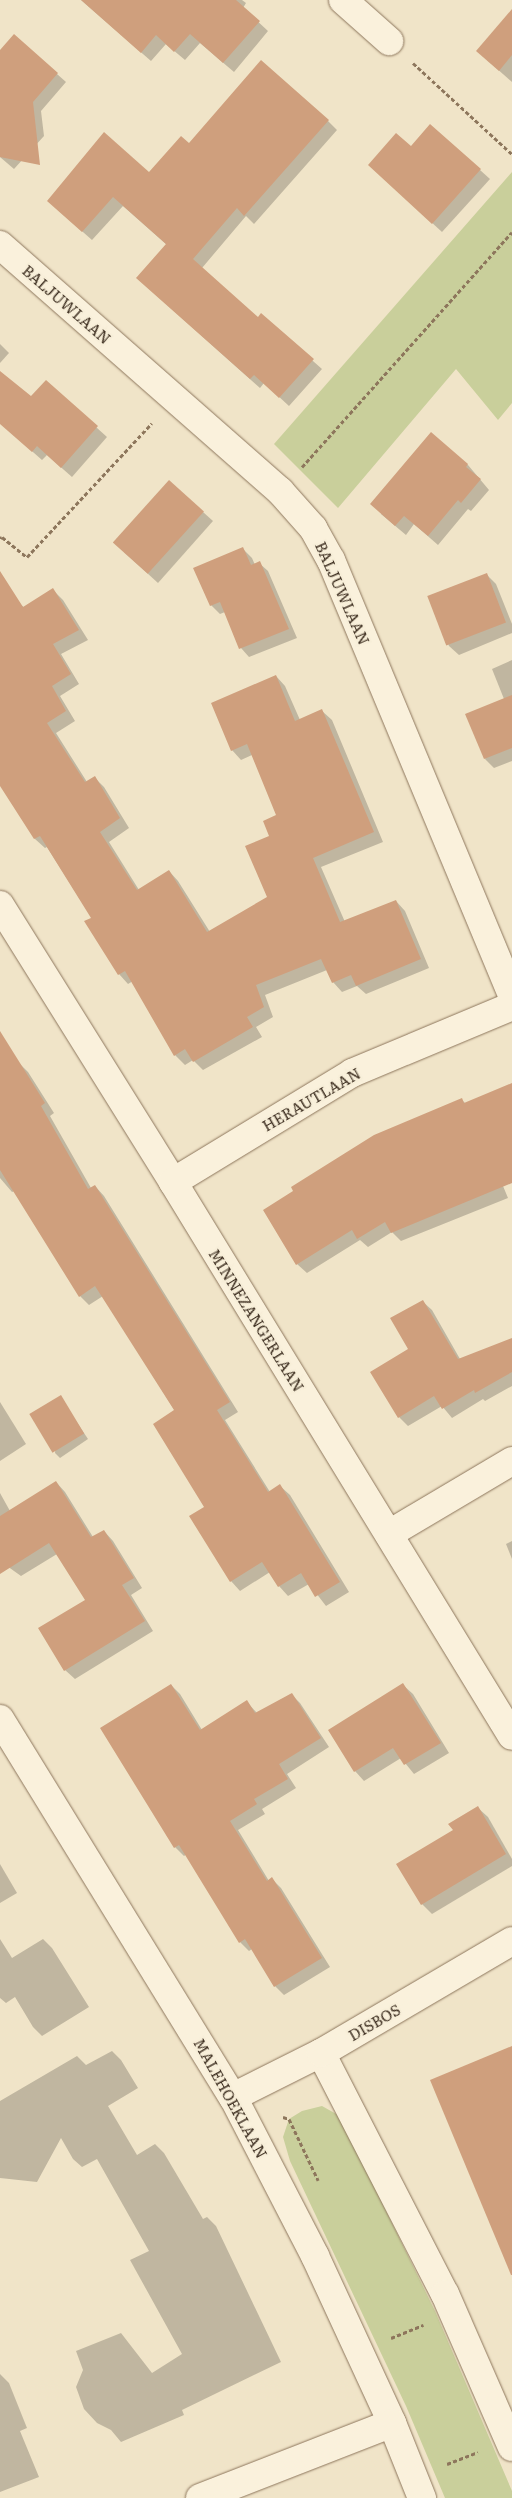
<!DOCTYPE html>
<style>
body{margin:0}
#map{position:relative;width:512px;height:2498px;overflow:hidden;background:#f0e4c8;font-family:Literata,serif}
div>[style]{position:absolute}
.green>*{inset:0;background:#c9cf9b}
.shadow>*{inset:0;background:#0003}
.building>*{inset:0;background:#cf9f7d;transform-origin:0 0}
.path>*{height:3px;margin-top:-1.5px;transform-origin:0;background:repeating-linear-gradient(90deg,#8d765c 0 4px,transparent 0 6.5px)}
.roads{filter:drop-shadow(0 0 1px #8d765c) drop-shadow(0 0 1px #8d765c)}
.minor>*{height:28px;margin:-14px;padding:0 14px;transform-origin:14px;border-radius:14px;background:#faf1dc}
span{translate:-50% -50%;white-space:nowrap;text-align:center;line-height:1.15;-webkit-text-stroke:4px #f7eed8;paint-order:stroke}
.street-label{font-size:15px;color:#3d2e20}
</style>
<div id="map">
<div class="green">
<div style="clip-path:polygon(512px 172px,512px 403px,498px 420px,456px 369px,338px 508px,274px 444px)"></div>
<div style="clip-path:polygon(322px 2106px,338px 2115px,346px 2129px,435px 2311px,512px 2491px,512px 2498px,445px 2498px,406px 2406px,290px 2161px,283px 2137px,289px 2119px,302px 2111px)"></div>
</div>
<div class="shadow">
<div style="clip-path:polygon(81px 0,242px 0,246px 3px,243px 8px,268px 31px,234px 72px,200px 43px,185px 60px,166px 44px,151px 61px)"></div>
<div style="clip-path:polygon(512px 11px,512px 82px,487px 60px)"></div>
<div style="clip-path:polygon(0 61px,57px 74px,66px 82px,41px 111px,44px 136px,14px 169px,0 157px)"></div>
<div style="clip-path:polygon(328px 121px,337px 130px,254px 224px,246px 216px,202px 268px,258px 319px,261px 315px,322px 369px,289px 406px,264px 383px,260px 388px,137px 278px,167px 245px,123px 206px,92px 240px,58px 210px,149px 174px,189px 145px)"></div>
<div style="clip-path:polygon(480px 170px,490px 179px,442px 232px,379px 174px)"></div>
<div style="clip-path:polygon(0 344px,9px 353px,0 363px)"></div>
<div style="clip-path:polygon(0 372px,32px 398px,46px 382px,107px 437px,72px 477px,47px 455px,42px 460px,0 423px)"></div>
<div style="clip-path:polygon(431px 434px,468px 465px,489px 490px,471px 511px,468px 509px,438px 545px,414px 524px,406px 535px,381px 514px)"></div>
<div style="clip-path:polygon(203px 512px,213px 521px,158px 583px,124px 552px)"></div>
<div style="clip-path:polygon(243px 549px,252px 558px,255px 565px,259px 563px,268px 571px,297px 638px,249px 657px,241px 648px,225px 612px,220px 614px,211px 605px)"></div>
<div style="clip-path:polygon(486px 574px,496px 584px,512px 624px,512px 633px,459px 655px,449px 646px,429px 598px)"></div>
<div style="clip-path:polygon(0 589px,25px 608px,53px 590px,63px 600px,88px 640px,61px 654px,79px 684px,60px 696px,75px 721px,56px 733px,87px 782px,95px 778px,104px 787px,129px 828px,109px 842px,139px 890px,169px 871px,178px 881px,210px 932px,268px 897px,271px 836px,278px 816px,252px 755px,241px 760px,232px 750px,276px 676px,285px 686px,300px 720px,322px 711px,332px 720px,383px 842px,321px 867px,345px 922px,396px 901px,405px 911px,429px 968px,366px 994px,357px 986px,342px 992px,333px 982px,327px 970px,265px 995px,273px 1017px,256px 1027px,262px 1037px,203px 1070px,193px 1060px,185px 1065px,175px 1055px,133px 981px,128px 984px,119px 974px,92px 918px,47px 847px,45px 848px,35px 839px,0 781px)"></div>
<div style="clip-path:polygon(512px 660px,512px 761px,494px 768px,485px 759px,504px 699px,492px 669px)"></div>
<div style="clip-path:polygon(19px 1063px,28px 1072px,54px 1113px,50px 1116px,91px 1188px,95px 1186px,104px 1196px,238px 1412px,225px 1420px,270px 1492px,280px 1486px,290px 1495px,349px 1592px,326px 1606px,309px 1584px,288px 1596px,279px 1586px,270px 1572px,240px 1591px,231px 1581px,175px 1411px,103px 1296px,89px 1305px,80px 1296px,15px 1191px,12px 1192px,0 1178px,0 1074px)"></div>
<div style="clip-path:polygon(512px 1085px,512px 1154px,493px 1162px,508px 1198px,401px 1241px,392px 1232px,368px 1247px,360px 1240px,307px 1273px,297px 1264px,462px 1100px,466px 1104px)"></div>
<div style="clip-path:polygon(422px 1301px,432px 1310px,460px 1359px,512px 1339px,512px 1386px,485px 1401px,483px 1399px,452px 1418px,442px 1406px,408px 1426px,399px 1417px,410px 1349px)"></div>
<div style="clip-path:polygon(60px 1397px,88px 1439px,60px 1458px,55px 1453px)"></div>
<div style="clip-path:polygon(0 1402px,26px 1444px,0 1461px)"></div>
<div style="clip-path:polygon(56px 1482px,65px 1492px,93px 1537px,104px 1531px,113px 1541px,142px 1588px,131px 1595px,153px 1631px,75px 1679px,65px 1670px,86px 1600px,57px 1554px,21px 1576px,0 1561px,0 1493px,10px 1511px)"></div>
<div style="clip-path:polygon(512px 1541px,512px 1559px,506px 1544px)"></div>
<div style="clip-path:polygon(171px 1685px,180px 1694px,202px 1730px,247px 1702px,257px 1713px,291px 1694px,300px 1703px,329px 1747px,287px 1774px,296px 1788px,262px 1809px,265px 1814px,238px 1830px,269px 1881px,272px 1879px,281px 1888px,330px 1967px,284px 1995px,275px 1986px,252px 1949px,249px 1951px,240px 1942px,187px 1854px,184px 1856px,175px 1847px)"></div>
<div style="clip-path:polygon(403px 1685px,413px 1694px,449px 1753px,414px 1774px,401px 1758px,364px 1781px,355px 1771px)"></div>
<div style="clip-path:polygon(478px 1808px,488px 1817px,512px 1859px,512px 1866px,432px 1914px,422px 1904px,454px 1830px)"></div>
<div style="clip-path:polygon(0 1864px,17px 1893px,0 1903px)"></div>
<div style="clip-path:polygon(0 1939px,12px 1958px,43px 1939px,52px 1948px,89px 2007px,42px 2036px,33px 2027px,15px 1997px,6px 2003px,0 1998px)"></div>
<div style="clip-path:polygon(112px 2051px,121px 2060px,138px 2088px,108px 2106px,137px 2155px,155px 2144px,164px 2153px,203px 2219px,207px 2217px,216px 2226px,281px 2362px,182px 2410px,184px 2415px,121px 2442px,111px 2430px,97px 2423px,84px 2409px,76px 2387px,83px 2370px,76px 2351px,121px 2333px,152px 2373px,182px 2354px,130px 2260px,149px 2251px,97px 2159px,82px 2167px,73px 2159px,61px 2138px,37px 2182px,0 2178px,0 2101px,77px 2056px,86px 2065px)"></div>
<div style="clip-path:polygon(0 2374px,9px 2383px,27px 2428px,20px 2431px,39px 2477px,0 2492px)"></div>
</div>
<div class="building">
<div style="clip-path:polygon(81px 0,236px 0,260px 21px,223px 63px,190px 34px,174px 52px,156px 35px,141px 53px)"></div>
<div style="clip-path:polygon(512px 9px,512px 55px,499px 71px,476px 51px)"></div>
<div style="clip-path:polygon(14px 34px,58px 73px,33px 102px,40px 165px,0 157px,0 50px)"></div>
<div style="clip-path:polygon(261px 60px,329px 120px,244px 216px,237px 208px,193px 259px,258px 317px,261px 313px,314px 359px,279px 398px,254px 375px,250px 379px,136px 278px,166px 244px,113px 197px,82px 232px,47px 201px,104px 132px,149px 172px,181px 136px,189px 143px)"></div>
<div style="clip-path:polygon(430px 124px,481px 169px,432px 224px,368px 165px,396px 133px,411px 146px)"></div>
<div style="clip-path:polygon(0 371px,31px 396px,46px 380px,98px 426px,61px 468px,37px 446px,32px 452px,0 424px)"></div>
<div style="clip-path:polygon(431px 432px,468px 464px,466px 467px,481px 479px,461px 503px,458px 500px,428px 536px,404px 516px,395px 526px,370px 504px)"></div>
<div style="left:169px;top:480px;width:47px;height:84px;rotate:42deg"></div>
<div style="clip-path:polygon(243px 547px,251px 565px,260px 561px,289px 629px,239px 649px,220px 602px,210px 606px,193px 568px)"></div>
<div style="clip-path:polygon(0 571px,23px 607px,53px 588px,79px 630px,53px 644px,71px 674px,52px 686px,66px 711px,47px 723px,85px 782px,95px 776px,120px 818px,100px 832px,137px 890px,169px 870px,207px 932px,267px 897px,245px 846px,269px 836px,263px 821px,276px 815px,247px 744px,231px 751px,211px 703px,276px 675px,295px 721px,322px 709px,374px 832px,313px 858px,340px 922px,396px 900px,421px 959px,356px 986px,351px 975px,332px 983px,321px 959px,256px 985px,264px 1007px,247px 1017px,253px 1027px,193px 1062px,185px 1049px,174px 1056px,125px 971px,118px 975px,84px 921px,91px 918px,40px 836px,34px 839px,0 786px)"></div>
<div style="left:487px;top:573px;width:53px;height:64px;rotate:69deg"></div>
<div style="clip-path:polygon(512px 695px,512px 748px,484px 759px,465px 714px)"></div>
<div style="clip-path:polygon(0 1031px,45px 1103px,41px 1106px,88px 1189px,95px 1185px,230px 1402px,217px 1410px,268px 1492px,280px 1484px,340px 1582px,315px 1597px,301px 1573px,278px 1587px,262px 1562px,230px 1582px,189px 1516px,204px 1507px,153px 1424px,174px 1410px,95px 1286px,79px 1297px,0 1170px)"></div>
<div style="clip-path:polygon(512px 1083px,512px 1183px,391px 1233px,385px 1222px,357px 1239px,352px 1230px,296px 1265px,263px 1210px,293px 1191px,291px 1187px,374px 1135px,462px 1098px,464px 1103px)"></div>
<div style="clip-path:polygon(423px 1300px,458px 1359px,512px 1338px,512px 1372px,475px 1393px,474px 1390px,442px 1409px,434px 1396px,398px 1418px,370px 1372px,408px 1349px,390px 1318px)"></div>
<div style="left:61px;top:1395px;width:45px;height:37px;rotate:59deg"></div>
<div style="clip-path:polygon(56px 1481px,91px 1537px,104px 1530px,134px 1578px,122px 1585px,145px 1621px,64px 1671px,38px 1628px,85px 1600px,49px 1543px,0 1574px,0 1516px)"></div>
<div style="clip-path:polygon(403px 1683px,441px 1743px,404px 1765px,393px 1748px,354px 1772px,328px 1730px)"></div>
<div style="clip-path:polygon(171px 1684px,200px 1730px,247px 1700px,255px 1713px,292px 1693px,321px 1738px,279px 1764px,288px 1779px,254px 1799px,257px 1804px,230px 1821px,267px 1881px,272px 1877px,322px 1958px,274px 1987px,245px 1939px,239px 1943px,179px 1845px,174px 1848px,100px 1728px)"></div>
<div style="clip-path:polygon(478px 1806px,506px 1854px,421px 1905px,396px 1864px,453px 1830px,448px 1824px)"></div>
<div style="clip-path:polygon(512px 2046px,512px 2275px,511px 2275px,430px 2080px)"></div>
</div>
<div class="path">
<div style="left:413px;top:63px;width:134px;rotate:42.6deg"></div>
<div style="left:302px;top:467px;width:315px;rotate:-48.2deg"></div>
<div style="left:0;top:538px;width:2px;rotate:-27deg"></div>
<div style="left:2px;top:537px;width:32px;rotate:39deg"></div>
<div style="left:27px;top:557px;width:183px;rotate:-47deg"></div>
<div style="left:283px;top:2117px;width:6px;rotate:18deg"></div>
<div style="left:289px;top:2119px;width:68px;rotate:64.6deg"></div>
<div style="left:391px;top:2338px;width:35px;rotate:-22deg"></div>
<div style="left:447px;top:2464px;width:33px;rotate:-21deg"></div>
</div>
<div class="roads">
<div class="minor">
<div style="left:343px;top:0;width:62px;rotate:41.7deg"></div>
<div style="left:0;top:245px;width:373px;rotate:41.3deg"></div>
<div style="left:280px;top:491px;width:50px;rotate:48.3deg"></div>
<div style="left:313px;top:528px;width:37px;rotate:61deg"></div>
<div style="left:331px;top:560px;width:470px;rotate:67.4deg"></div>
<div style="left:0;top:905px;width:327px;rotate:58deg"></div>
<div style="left:173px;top:1182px;width:649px;rotate:58.54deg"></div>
<div style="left:173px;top:1182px;width:210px;rotate:-31.3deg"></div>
<div style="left:352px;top:1073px;width:173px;rotate:-22.7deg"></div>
<div style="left:389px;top:1534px;width:143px;rotate:-30.7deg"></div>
<div style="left:0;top:1719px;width:444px;rotate:58.4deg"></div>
<div style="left:233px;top:2097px;width:179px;rotate:62.7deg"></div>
<div style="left:315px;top:2256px;width:184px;rotate:65.2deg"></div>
<div style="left:392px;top:2423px;width:81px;rotate:68.2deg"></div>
<div style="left:321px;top:2053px;width:271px;rotate:62.8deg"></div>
<div style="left:445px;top:2294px;width:167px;rotate:66.4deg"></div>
<div style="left:233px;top:2097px;width:98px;rotate:-26.6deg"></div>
<div style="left:321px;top:2053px;width:221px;rotate:-30.4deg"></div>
<div style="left:200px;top:2498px;width:206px;rotate:-21.3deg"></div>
</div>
</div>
<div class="street-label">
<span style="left:67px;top:304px;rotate:41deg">BALJUWLAAN</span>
<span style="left:343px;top:593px;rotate:66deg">BALJUWLAAN</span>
<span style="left:311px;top:1099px;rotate:-30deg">HERAUTLAAN</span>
<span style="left:257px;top:1320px;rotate:58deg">MINNEZANGERLAAN</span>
<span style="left:374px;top:2022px;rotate:-30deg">DISBOS</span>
<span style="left:231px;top:2098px;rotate:61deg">MALEHOEKLAAN</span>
</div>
</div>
